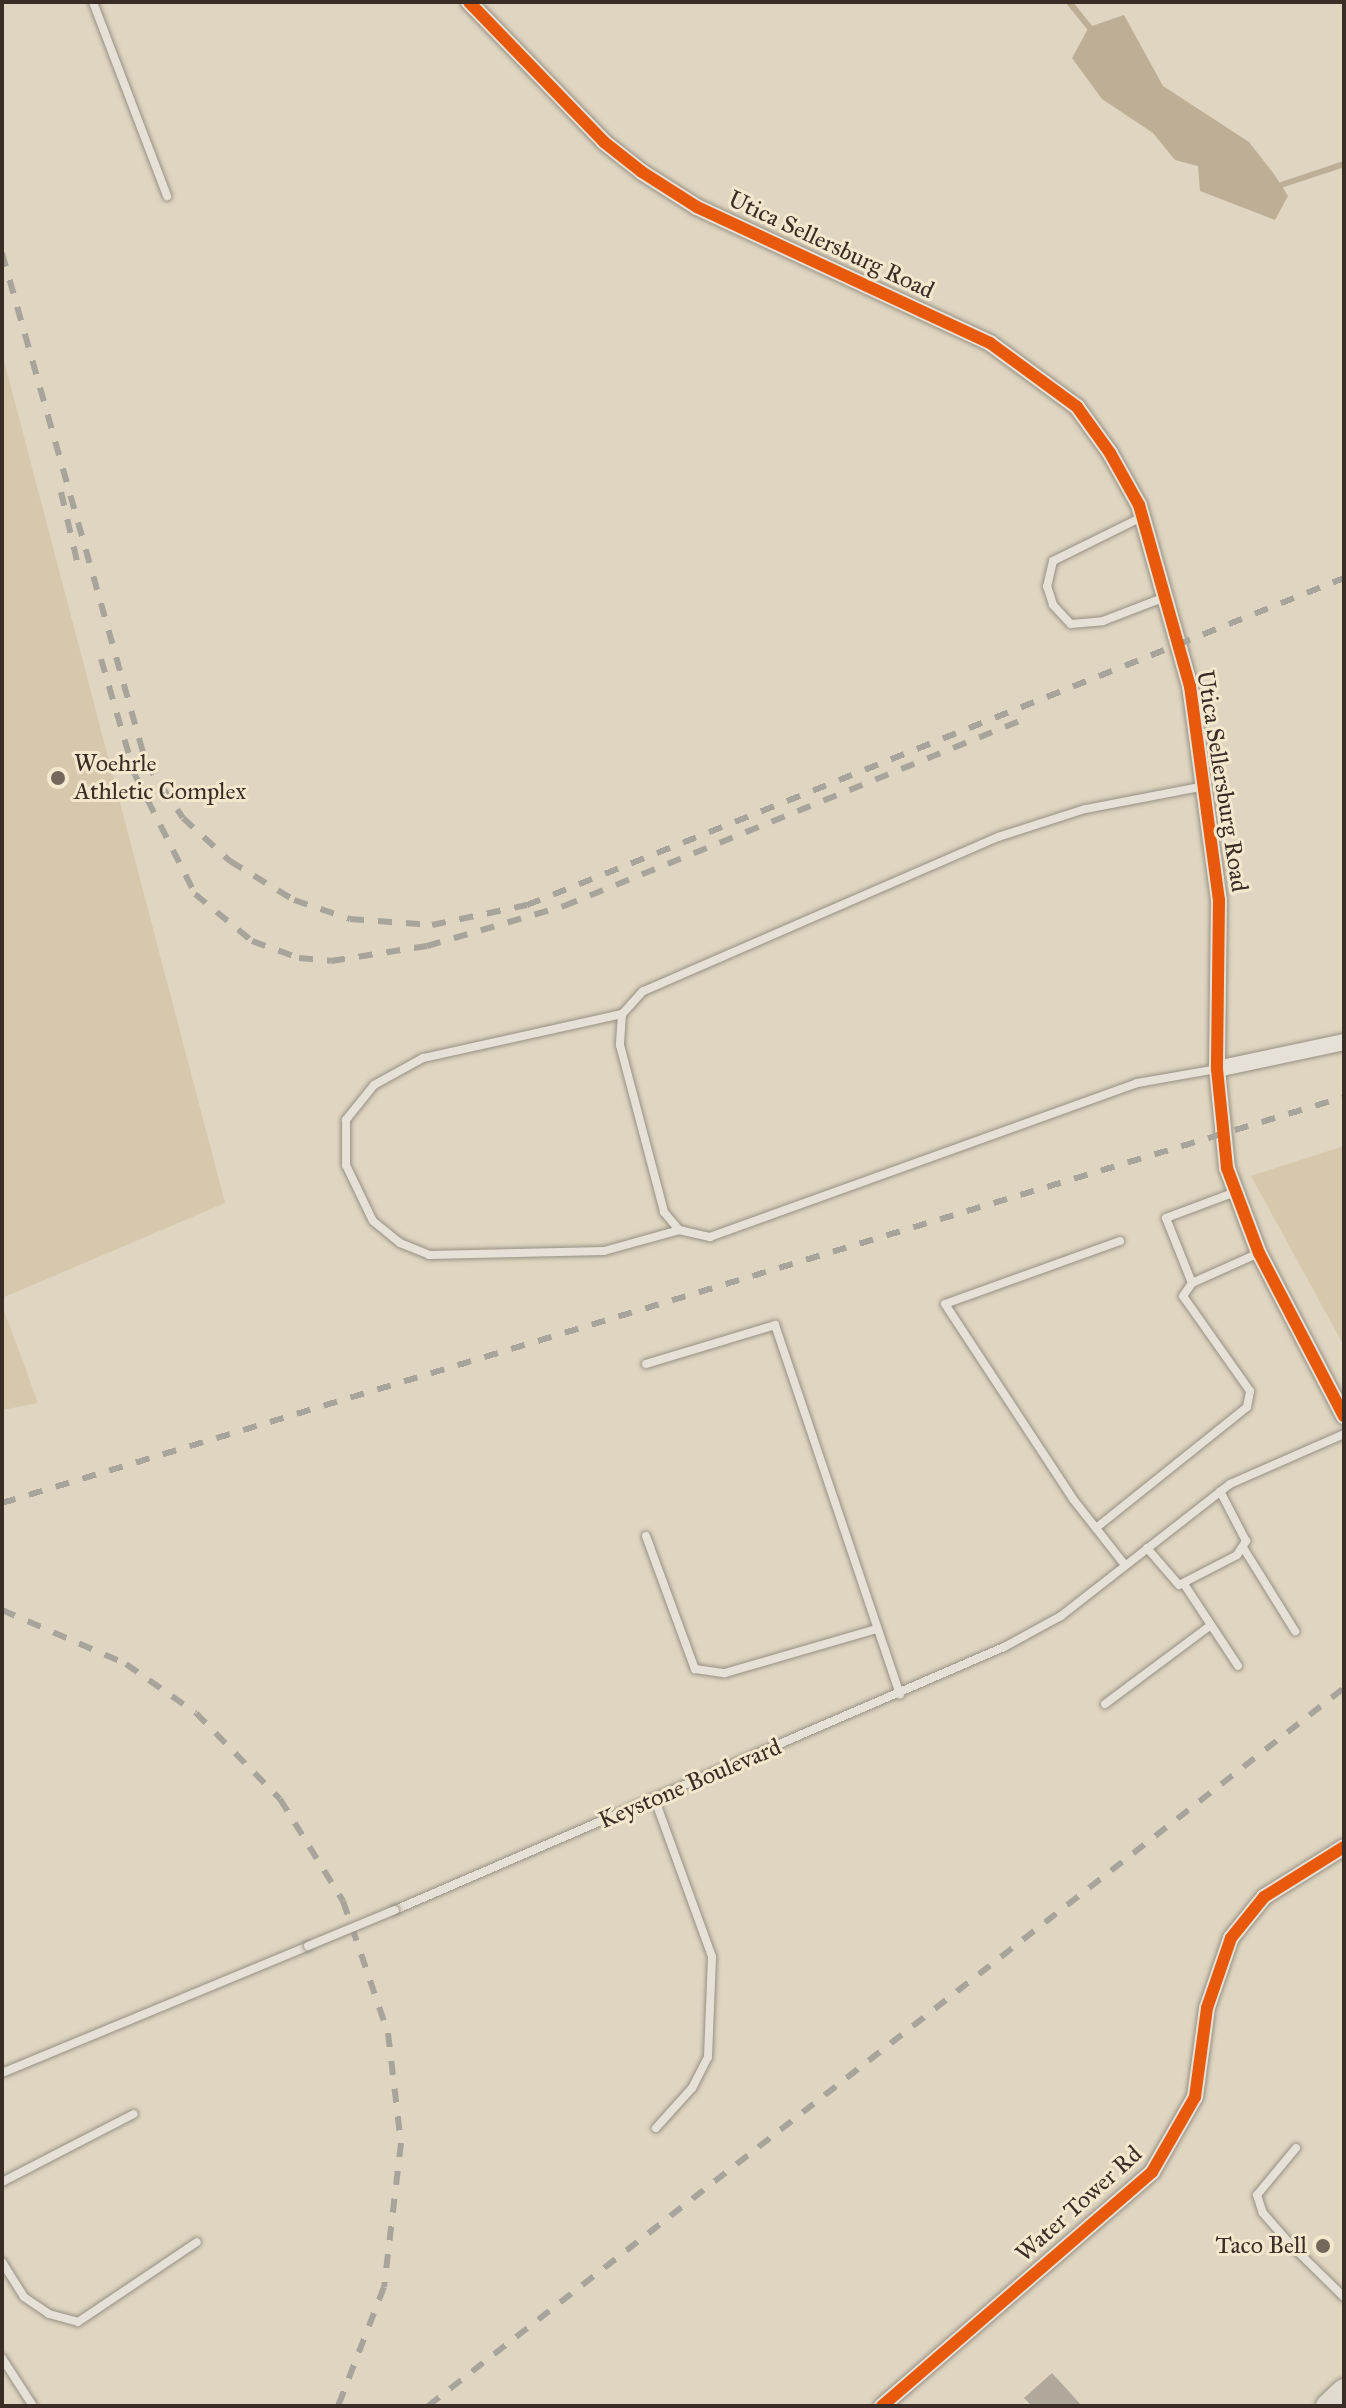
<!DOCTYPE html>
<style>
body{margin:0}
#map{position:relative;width:1346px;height:2408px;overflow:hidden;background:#dfd5c0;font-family:"IM FELL Great Primer",serif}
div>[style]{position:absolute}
.green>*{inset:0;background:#d6c8ac}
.water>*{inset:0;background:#bdaf95}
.stream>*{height:6px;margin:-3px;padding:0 3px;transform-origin:3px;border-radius:3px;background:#bdaf95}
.building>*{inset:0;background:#b0a89b}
.roads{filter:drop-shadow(0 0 2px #979084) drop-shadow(0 0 2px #979084)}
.lane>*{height:8px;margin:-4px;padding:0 4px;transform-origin:4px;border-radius:4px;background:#e6e1d6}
.street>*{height:16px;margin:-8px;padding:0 8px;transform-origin:8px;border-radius:8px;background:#e6e1d6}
.primary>*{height:24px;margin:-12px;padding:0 12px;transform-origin:12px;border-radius:12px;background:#e1dbcf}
.rail>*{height:6px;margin-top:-3px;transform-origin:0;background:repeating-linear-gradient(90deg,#a9a49b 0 14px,transparent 0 28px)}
.bridges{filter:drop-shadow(0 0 2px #979084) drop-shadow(0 0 2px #979084)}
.lane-bridge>*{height:8px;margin:-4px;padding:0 4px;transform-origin:4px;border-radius:4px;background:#e6e1d6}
.cycleway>*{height:12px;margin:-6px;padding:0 6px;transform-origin:6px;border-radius:6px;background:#e8590c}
.dots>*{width:22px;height:22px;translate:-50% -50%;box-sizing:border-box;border:4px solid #f3e7ce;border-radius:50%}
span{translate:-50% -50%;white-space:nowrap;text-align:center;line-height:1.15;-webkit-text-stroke:6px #f3e7ce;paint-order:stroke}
.street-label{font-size:24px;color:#392d25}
.poi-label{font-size:24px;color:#392d25}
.left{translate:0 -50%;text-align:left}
.right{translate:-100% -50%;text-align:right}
.frame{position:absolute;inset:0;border:4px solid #392d25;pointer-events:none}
</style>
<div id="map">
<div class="green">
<div style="clip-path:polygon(2px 353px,225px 1203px,2px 1298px)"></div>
<div style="clip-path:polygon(1344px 1146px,1344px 1346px,1251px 1176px)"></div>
<div style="clip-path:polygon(2px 1305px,38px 1403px,2px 1410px)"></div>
</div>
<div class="water">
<div style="clip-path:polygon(1124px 15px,1163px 86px,1249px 142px,1274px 174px,1288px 196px,1275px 220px,1200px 191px,1198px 166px,1175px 160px,1153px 133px,1102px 99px,1072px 58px,1089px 27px)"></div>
</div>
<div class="stream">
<div style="left:1069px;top:2px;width:38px;rotate:51deg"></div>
<div style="left:1278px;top:186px;width:70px;rotate:-18.4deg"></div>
</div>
<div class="building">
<div style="clip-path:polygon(1052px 2373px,1082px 2406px,1032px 2406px,1024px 2398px)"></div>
</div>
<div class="roads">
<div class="lane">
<div style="left:93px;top:2px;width:208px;rotate:69.1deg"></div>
<div style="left:1142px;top:517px;width:99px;rotate:153.7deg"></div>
<div style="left:1053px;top:561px;width:26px;rotate:103deg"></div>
<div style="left:1047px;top:586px;width:20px;rotate:72deg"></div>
<div style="left:1053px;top:605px;width:26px;rotate:47deg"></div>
<div style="left:1071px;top:624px;width:32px;rotate:-5deg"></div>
<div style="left:1103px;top:621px;width:64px;rotate:-21deg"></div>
<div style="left:1205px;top:786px;width:122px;rotate:169.1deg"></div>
<div style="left:1085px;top:809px;width:91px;rotate:162.2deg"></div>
<div style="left:998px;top:837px;width:387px;rotate:156.5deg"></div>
<div style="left:643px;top:991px;width:31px;rotate:132deg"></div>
<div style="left:622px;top:1014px;width:31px;rotate:94deg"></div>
<div style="left:620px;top:1045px;width:173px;rotate:75.2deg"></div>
<div style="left:664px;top:1212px;width:23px;rotate:50deg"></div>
<div style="left:679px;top:1230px;width:32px;rotate:13deg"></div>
<div style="left:710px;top:1237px;width:454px;rotate:-19.8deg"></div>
<div style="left:1137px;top:1083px;width:81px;rotate:-9.9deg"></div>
<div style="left:622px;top:1014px;width:204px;rotate:167.5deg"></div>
<div style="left:423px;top:1058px;width:56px;rotate:151.1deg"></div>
<div style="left:374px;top:1085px;width:45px;rotate:128.7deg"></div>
<div style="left:346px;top:1120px;width:45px;rotate:90deg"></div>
<div style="left:346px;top:1165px;width:62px;rotate:64.3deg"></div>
<div style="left:373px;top:1221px;width:35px;rotate:39deg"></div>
<div style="left:400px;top:1243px;width:31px;rotate:22deg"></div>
<div style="left:429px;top:1255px;width:175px;rotate:-1.3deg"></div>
<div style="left:604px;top:1251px;width:78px;rotate:-15.6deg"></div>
<div style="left:1120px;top:1241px;width:186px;rotate:160.2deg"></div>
<div style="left:945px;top:1304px;width:233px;rotate:56.7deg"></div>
<div style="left:1073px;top:1499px;width:84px;rotate:51.8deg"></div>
<div style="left:1192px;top:1283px;width:70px;rotate:-111.8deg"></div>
<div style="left:1166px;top:1218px;width:72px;rotate:-20.5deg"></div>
<div style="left:646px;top:1364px;width:135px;rotate:-16.8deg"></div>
<div style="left:775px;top:1325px;width:390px;rotate:71.3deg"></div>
<div style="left:1096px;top:1528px;width:193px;rotate:-38.7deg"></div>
<div style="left:1247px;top:1407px;width:16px;rotate:-79deg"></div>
<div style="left:1250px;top:1391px;width:116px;rotate:-125.2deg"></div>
<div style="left:1183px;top:1296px;width:16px;rotate:-55deg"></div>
<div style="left:1192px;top:1283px;width:73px;rotate:-24.1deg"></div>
<div style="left:646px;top:1536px;width:142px;rotate:69.8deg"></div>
<div style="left:695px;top:1669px;width:30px;rotate:8deg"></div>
<div style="left:725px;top:1673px;width:157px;rotate:-16.2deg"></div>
<div style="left:1147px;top:1548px;width:49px;rotate:49.1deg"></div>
<div style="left:1179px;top:1585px;width:65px;rotate:-27.3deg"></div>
<div style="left:1237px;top:1555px;width:17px;rotate:-57deg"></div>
<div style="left:1246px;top:1541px;width:56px;rotate:-117.5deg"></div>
<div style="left:1244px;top:1549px;width:97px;rotate:58.1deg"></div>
<div style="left:1184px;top:1584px;width:98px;rotate:56.6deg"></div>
<div style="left:1105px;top:1704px;width:132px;rotate:-36.7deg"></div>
<div style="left:655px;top:1800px;width:167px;rotate:70deg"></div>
<div style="left:712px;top:1957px;width:100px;rotate:92.3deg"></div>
<div style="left:708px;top:2057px;width:35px;rotate:117deg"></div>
<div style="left:692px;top:2088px;width:54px;rotate:132deg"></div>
<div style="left:395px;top:1910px;width:663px;rotate:-23.36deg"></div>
<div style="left:1004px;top:1647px;width:65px;rotate:-28.5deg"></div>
<div style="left:1061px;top:1616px;width:214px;rotate:-38deg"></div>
<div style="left:1230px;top:1484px;width:124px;rotate:-23.7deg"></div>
<div style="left:2px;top:2073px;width:331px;rotate:-22.5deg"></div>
<div style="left:1296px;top:2148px;width:61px;rotate:129.7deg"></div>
<div style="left:1257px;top:2195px;width:19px;rotate:72deg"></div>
<div style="left:1263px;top:2213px;width:43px;rotate:48.8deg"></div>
<div style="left:1291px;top:2245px;width:74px;rotate:44.5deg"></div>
<div style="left:2px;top:2182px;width:148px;rotate:-27.3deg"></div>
<div style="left:2px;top:2262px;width:41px;rotate:57.8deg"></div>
<div style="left:24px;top:2297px;width:30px;rotate:34deg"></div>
<div style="left:49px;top:2314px;width:30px;rotate:15deg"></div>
<div style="left:78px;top:2322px;width:143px;rotate:-33.9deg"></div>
<div style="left:2px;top:2358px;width:57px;rotate:57.1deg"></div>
</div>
<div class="street">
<div style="left:469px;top:2px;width:194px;rotate:46deg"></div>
<div style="left:604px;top:142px;width:48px;rotate:38.3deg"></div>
<div style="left:642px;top:172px;width:65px;rotate:32.5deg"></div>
<div style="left:697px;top:207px;width:323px;rotate:24.9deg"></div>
<div style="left:990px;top:343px;width:108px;rotate:36.3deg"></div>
<div style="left:1077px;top:407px;width:57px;rotate:54.3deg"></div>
<div style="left:1110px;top:453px;width:60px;rotate:60.9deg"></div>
<div style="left:1139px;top:505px;width:188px;rotate:74.3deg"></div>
<div style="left:1190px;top:686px;width:216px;rotate:82.3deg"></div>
<div style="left:1219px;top:900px;width:169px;rotate:90.7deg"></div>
<div style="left:1217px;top:1069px;width:100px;rotate:84.2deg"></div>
<div style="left:1227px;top:1168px;width:91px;rotate:69.4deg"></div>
<div style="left:1259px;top:1253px;width:184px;rotate:62.5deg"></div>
<div style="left:1217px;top:1069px;width:130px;rotate:-12deg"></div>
<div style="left:882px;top:2406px;width:357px;rotate:-40.9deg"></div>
<div style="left:1152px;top:2172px;width:86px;rotate:-60.2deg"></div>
<div style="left:1195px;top:2097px;width:90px;rotate:-82.3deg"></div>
<div style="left:1207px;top:2008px;width:74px;rotate:-71.1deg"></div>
<div style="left:1231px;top:1938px;width:53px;rotate:-51.2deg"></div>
<div style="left:1264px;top:1897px;width:94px;rotate:-32deg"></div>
</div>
<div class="primary">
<div style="left:1328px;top:2406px;width:22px;rotate:-43deg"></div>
</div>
</div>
<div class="rail">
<div style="left:2px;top:253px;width:530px;rotate:74.23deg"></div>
<div style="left:146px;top:763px;width:66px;rotate:56.1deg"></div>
<div style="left:183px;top:818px;width:64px;rotate:42.5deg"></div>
<div style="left:230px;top:861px;width:75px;rotate:31.4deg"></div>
<div style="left:294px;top:900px;width:59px;rotate:18.7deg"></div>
<div style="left:350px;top:919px;width:82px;rotate:4.2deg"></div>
<div style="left:432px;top:925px;width:97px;rotate:-11.9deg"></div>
<div style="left:527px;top:905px;width:880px;rotate:-21.81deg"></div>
<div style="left:61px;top:492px;width:80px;rotate:77deg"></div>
<div style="left:101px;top:659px;width:121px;rotate:73.7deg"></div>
<div style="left:135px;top:775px;width:133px;rotate:63.2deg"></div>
<div style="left:195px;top:894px;width:74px;rotate:39.5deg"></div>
<div style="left:252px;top:941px;width:50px;rotate:19.9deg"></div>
<div style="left:299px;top:958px;width:32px;rotate:5deg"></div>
<div style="left:331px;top:961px;width:97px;rotate:-8.9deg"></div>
<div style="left:427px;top:946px;width:143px;rotate:-16.3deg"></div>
<div style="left:564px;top:906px;width:493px;rotate:-22.1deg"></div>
<div style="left:2px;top:1503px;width:1402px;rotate:-16.83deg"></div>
<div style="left:2px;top:1610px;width:135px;rotate:23.5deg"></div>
<div style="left:126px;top:1664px;width:85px;rotate:35deg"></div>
<div style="left:196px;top:1713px;width:120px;rotate:45.7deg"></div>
<div style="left:280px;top:1799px;width:120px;rotate:58.3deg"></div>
<div style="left:343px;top:1901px;width:139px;rotate:71.2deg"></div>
<div style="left:388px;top:2033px;width:111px;rotate:83.3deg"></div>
<div style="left:401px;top:2143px;width:145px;rotate:96.7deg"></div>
<div style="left:384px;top:2287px;width:128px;rotate:111.1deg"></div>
<div style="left:428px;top:2406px;width:1164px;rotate:-38.09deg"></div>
</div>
<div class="bridges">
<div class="lane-bridge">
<div style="left:308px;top:1946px;width:94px;rotate:-22.5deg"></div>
</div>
</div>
<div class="cycleway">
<div style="left:469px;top:2px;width:194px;rotate:46deg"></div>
<div style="left:604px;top:142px;width:48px;rotate:38.3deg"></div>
<div style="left:642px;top:172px;width:65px;rotate:32.5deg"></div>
<div style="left:697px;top:207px;width:323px;rotate:24.9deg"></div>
<div style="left:990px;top:343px;width:108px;rotate:36.3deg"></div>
<div style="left:1077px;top:407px;width:57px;rotate:54.3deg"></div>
<div style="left:1110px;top:453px;width:60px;rotate:60.9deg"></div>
<div style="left:1139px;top:505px;width:188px;rotate:74.3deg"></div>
<div style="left:1190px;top:686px;width:216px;rotate:82.3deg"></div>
<div style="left:1219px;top:900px;width:169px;rotate:90.7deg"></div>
<div style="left:1217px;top:1069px;width:100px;rotate:84.2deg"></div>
<div style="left:1227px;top:1168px;width:91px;rotate:69.4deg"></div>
<div style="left:1259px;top:1253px;width:184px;rotate:62.5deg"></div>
<div style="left:882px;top:2406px;width:357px;rotate:-40.9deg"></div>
<div style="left:1152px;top:2172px;width:86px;rotate:-60.2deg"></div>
<div style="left:1195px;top:2097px;width:90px;rotate:-82.3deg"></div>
<div style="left:1207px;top:2008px;width:74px;rotate:-71.1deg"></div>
<div style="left:1231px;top:1938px;width:53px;rotate:-51.2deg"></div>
<div style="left:1264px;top:1897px;width:94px;rotate:-32deg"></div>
</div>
<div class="dots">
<div style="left:58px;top:778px;background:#73685b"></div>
<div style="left:1323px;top:2246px;background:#73685b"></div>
</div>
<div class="street-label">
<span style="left:831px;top:245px;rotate:25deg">Utica Sellersburg Road</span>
<span style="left:1222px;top:781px;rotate:81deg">Utica Sellersburg Road</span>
<span style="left:690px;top:1784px;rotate:-23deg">Keystone Boulevard</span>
<span style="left:1079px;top:2204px;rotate:-42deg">Water Tower Rd</span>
</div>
<div class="poi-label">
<span class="left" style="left:74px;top:778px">Woehrle<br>Athletic Complex</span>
<span class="right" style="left:1307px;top:2246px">Taco Bell</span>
</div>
<div class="frame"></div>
</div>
